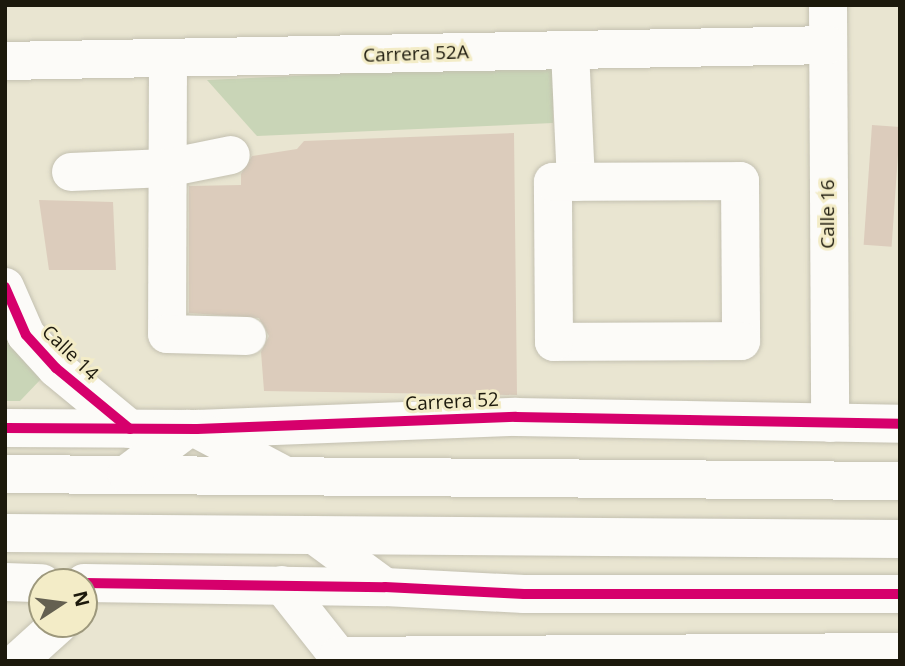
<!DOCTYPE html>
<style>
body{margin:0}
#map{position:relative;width:905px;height:666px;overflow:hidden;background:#e9e5d1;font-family:"Open Sans",sans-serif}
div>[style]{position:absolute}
.green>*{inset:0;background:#c9d5b7}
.building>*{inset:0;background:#dcccbc;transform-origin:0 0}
.roads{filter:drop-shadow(0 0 2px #c3c0b0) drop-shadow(0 0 2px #c3c0b0)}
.minor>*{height:38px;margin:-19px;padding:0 19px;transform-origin:19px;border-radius:19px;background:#fcfbf8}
.major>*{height:38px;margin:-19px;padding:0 19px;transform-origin:19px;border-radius:19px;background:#fcfbf8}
.cycleway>*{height:10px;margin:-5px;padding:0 5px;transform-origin:5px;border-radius:5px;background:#d6006c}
span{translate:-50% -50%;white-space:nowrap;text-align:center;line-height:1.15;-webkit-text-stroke:6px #f3ecc7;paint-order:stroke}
.street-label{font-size:19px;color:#1c190c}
.frame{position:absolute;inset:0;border:7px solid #1c190c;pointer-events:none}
.north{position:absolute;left:28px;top:568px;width:70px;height:70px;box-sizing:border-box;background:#f3ecc7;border:2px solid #9d987c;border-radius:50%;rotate:77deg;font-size:19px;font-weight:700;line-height:28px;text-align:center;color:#1c190c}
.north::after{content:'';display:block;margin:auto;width:24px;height:32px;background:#646051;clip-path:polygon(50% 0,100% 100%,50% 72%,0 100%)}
</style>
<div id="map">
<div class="green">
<div style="clip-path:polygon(554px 64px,553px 123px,257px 136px,207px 80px)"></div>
<div style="clip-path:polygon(5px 315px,41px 379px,20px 401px,5px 401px)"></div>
</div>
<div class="building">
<div style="left:872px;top:125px;width:28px;height:120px;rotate:4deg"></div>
<div style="clip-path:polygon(514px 133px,517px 395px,264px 391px,261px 352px,269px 336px,259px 318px,189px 313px,189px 186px,241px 185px,241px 174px,252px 156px,297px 149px,304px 141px)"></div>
<div style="clip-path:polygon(39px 200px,113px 202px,116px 270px,49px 270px)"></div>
</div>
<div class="roads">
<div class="minor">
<div style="left:828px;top:5px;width:418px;rotate:89.7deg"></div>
<div style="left:570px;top:50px;width:132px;rotate:87.4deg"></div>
<div style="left:168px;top:60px;width:274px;rotate:90.2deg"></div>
<div style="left:167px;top:334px;width:80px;rotate:1.4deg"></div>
<div style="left:5px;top:61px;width:823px;rotate:-1.11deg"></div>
<div style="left:71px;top:172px;width:96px;rotate:-2.4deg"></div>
<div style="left:167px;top:168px;width:65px;rotate:-11.5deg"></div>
<div style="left:740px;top:181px;width:160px;rotate:89.6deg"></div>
<div style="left:741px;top:341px;width:187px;rotate:179.7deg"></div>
<div style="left:554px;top:342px;width:160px;rotate:-90.4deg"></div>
<div style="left:553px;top:182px;width:187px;rotate:-0.3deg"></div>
<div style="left:5px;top:287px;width:52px;rotate:66.4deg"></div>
<div style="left:26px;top:335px;width:45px;rotate:47.7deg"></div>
<div style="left:56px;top:368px;width:96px;rotate:39.5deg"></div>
<div style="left:5px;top:428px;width:192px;rotate:0.3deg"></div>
<div style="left:197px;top:429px;width:319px;rotate:-2.2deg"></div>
<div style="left:516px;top:417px;width:384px;rotate:1deg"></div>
<div style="left:5px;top:582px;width:37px;rotate:2deg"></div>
<div style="left:84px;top:583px;width:301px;rotate:0.8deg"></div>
<div style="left:385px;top:587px;width:139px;rotate:2.9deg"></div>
<div style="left:524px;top:594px;width:376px"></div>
<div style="left:282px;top:585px;width:90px;rotate:51.7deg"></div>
<div style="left:338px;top:656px;width:562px;rotate:-0.41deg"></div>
<div style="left:18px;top:661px;width:55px;rotate:-42.1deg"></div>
</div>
<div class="major">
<div style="left:197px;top:429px;width:94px;rotate:27.9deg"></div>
<div style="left:5px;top:474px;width:895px;rotate:0.45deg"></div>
<div style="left:127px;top:474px;width:75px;rotate:-36.9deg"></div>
<div style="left:5px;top:533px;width:895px;rotate:0.38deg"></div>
<div style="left:314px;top:535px;width:88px;rotate:36.2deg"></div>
</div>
</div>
<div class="cycleway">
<div style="left:5px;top:287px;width:52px;rotate:66.4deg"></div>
<div style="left:26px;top:335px;width:45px;rotate:47.7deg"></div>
<div style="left:56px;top:368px;width:96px;rotate:39.5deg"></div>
<div style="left:5px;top:428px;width:192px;rotate:0.3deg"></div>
<div style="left:197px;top:429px;width:319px;rotate:-2.2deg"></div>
<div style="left:516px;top:417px;width:384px;rotate:1deg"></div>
<div style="left:84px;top:583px;width:301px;rotate:0.8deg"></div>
<div style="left:385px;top:587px;width:139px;rotate:2.9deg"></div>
<div style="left:524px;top:594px;width:376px"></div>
</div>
<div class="street-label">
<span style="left:416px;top:54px;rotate:-2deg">Carrera 52A</span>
<span style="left:828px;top:214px;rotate:-90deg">Calle 16</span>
<span style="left:70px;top:353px;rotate:44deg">Calle 14</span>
<span style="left:452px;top:402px;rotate:-3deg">Carrera 52</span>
</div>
<div class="frame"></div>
<div class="north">N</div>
</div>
